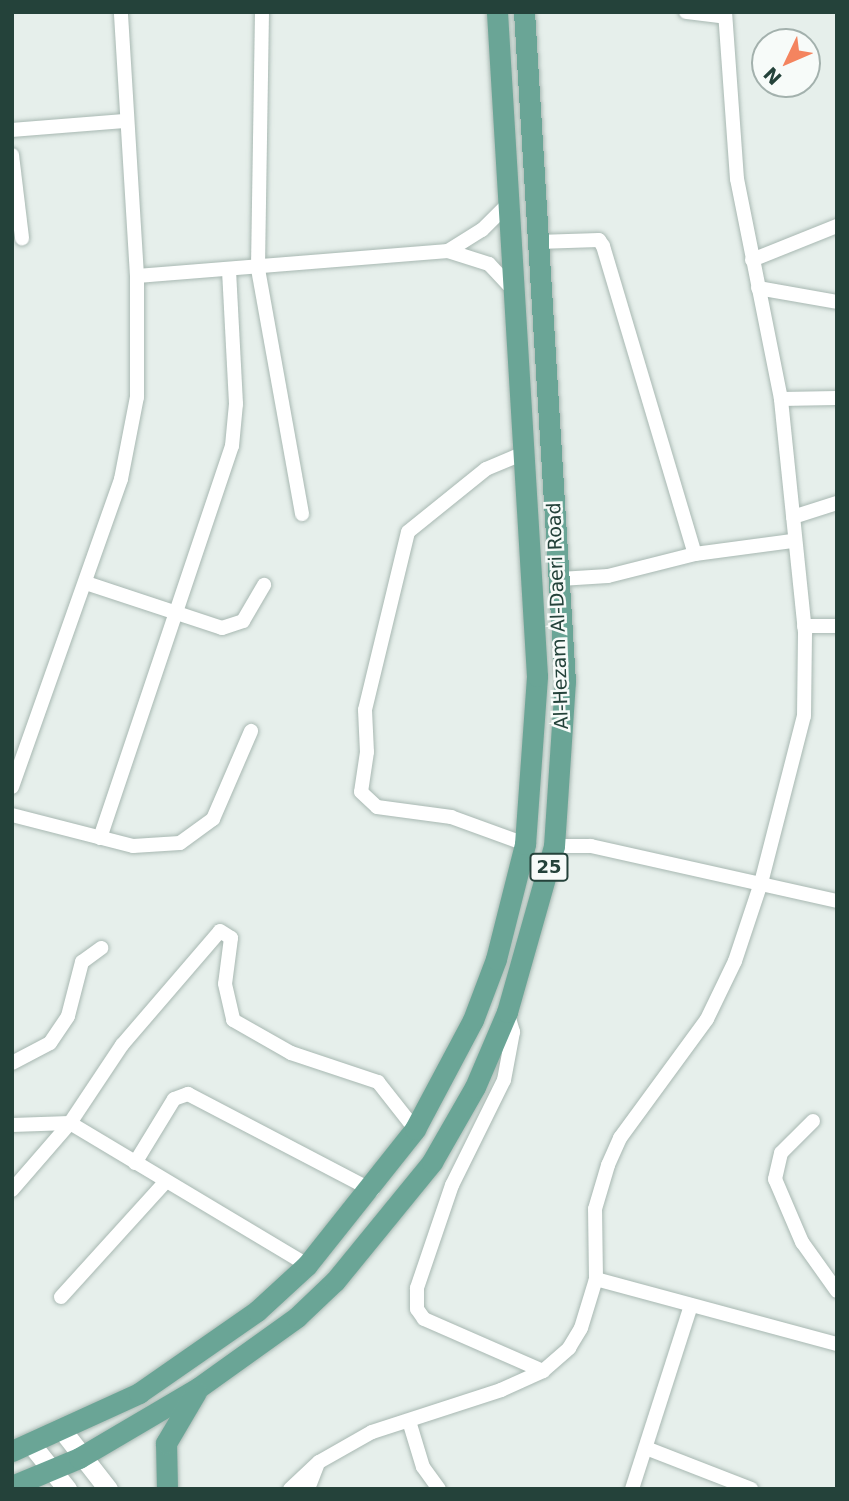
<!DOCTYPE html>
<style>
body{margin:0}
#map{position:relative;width:849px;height:1501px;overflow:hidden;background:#e6efeb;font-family:"DejaVu Sans",sans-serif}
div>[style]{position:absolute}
.roads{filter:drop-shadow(0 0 2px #a8b8b2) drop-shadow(0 0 2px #a8b8b2)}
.minor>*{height:14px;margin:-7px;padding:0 7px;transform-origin:7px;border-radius:7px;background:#fff}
.secondary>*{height:19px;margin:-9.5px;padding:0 9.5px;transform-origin:9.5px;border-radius:9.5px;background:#fff}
.primary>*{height:21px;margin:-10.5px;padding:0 10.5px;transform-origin:10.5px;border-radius:10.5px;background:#6aa596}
span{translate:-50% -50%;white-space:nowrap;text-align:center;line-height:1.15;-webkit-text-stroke:5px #f7fbf9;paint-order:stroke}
.shield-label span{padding:2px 5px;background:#f7fbf9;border:2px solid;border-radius:5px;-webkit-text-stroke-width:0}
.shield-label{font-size:18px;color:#24423a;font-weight:700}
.street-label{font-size:19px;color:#24423a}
.frame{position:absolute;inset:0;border:14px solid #24423a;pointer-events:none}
.north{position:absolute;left:751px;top:28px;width:70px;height:70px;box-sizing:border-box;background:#f7fbf9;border:2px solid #a3b1ad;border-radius:50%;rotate:226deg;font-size:19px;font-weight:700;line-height:28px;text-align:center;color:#24423a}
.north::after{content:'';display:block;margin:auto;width:24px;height:32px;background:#f4845f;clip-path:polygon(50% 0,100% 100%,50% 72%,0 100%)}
</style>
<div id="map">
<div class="roads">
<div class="minor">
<div style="left:262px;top:12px;width:257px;rotate:90.9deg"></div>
<div style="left:258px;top:269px;width:249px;rotate:79.8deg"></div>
<div style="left:686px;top:12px;width:39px;rotate:7deg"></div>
<div style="left:12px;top:130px;width:112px;rotate:-4.6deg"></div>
<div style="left:12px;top:155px;width:84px;rotate:83.1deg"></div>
<div style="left:537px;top:242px;width:62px;rotate:-1.8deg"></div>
<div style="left:599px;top:240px;width:7px;rotate:56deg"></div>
<div style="left:603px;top:246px;width:321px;rotate:73.4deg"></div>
<div style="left:448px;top:251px;width:40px;rotate:-32deg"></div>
<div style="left:482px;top:230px;width:38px;rotate:-45deg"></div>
<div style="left:752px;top:260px;width:92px;rotate:-21.8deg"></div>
<div style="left:137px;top:276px;width:312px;rotate:-4.6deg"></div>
<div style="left:448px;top:251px;width:43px;rotate:17.6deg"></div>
<div style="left:489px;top:264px;width:35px;rotate:47deg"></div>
<div style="left:758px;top:288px;width:80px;rotate:10deg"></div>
<div style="left:781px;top:399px;width:56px;rotate:-1deg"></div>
<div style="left:524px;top:453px;width:41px;rotate:157.2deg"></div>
<div style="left:486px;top:469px;width:100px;rotate:141.1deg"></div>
<div style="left:408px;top:532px;width:183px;rotate:103.6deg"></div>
<div style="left:365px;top:710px;width:42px;rotate:87.3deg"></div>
<div style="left:367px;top:752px;width:40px;rotate:98.5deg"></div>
<div style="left:361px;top:792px;width:22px;rotate:43deg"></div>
<div style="left:377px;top:807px;width:75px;rotate:7.7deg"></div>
<div style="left:451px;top:817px;width:79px;rotate:20deg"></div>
<div style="left:793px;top:517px;width:46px;rotate:-17.7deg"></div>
<div style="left:560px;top:579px;width:48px;rotate:-3.6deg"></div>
<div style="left:608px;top:576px;width:90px;rotate:-14.2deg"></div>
<div style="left:695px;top:554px;width:98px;rotate:-7.6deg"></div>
<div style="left:86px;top:583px;width:143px;rotate:18.3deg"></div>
<div style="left:222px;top:628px;width:22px;rotate:-18deg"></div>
<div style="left:243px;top:621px;width:42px;rotate:-59.7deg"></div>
<div style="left:804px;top:626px;width:33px"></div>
<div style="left:12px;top:787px;width:327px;rotate:-70.5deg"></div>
<div style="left:121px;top:479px;width:84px;rotate:-79deg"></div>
<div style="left:137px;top:397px;width:121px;rotate:-90deg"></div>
<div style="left:137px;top:276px;width:264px;rotate:-93.5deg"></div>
<div style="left:12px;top:815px;width:125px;rotate:14.4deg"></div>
<div style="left:133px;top:846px;width:47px;rotate:-3.7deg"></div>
<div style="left:180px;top:843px;width:41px;rotate:-36deg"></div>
<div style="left:213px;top:819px;width:96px;rotate:-66.6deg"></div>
<div style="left:100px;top:838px;width:414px;rotate:-71.4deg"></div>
<div style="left:232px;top:446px;width:42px;rotate:-84.6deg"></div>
<div style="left:236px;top:404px;width:132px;rotate:-93deg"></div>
<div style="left:554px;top:846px;width:37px"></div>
<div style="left:591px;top:846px;width:252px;rotate:12.6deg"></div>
<div style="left:507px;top:1012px;width:21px;rotate:73deg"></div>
<div style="left:513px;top:1032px;width:49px;rotate:100.6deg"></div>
<div style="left:504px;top:1080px;width:117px;rotate:116.3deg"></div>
<div style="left:452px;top:1185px;width:109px;rotate:108.8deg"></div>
<div style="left:417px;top:1288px;width:21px;rotate:90deg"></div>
<div style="left:417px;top:1309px;width:12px;rotate:55deg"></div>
<div style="left:424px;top:1319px;width:130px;rotate:23.6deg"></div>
<div style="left:12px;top:1063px;width:43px;rotate:-27.8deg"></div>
<div style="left:50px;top:1043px;width:32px;rotate:-56deg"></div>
<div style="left:68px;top:1016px;width:56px;rotate:-75.5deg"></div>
<div style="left:82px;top:962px;width:24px;rotate:-36deg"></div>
<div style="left:813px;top:1121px;width:45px;rotate:135deg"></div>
<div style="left:781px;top:1153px;width:27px;rotate:103deg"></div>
<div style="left:775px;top:1179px;width:69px;rotate:66.8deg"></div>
<div style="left:802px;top:1242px;width:60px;rotate:54.5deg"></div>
<div style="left:12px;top:1125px;width:58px;rotate:-2deg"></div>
<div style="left:70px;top:1123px;width:276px;rotate:30.9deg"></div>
<div style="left:135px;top:1163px;width:75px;rotate:-58.6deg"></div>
<div style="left:174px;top:1099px;width:15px;rotate:-20deg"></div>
<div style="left:188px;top:1094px;width:208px;rotate:27.6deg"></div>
<div style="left:12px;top:1190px;width:89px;rotate:-49.1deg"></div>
<div style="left:70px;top:1123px;width:94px;rotate:-56.3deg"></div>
<div style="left:122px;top:1045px;width:150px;rotate:-49.3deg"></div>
<div style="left:220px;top:931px;width:13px;rotate:32deg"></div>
<div style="left:231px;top:938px;width:46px;rotate:97.4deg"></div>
<div style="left:225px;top:984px;width:37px;rotate:77deg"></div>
<div style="left:233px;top:1020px;width:67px;rotate:29.6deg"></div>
<div style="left:291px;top:1053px;width:92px;rotate:18.4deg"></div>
<div style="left:378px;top:1082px;width:60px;rotate:51.8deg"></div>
<div style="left:596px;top:1279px;width:250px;rotate:15.1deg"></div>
<div style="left:61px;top:1297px;width:156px;rotate:-47.8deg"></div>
<div style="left:409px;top:1421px;width:48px;rotate:73.1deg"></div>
<div style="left:423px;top:1467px;width:27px;rotate:54deg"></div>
<div style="left:646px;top:1448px;width:113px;rotate:21.3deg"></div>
<div style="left:290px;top:1489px;width:40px;rotate:-43deg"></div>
<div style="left:319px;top:1462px;width:61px;rotate:-29.5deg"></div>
<div style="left:372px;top:1432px;width:136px;rotate:-18deg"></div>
<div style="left:501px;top:1390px;width:46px;rotate:-24.3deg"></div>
<div style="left:543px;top:1371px;width:35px;rotate:-41deg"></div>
<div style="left:569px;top:1348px;width:23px;rotate:-59deg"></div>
<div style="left:581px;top:1328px;width:51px;rotate:-73deg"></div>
<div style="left:596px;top:1279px;width:70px;rotate:-90.8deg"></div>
<div style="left:595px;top:1209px;width:46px;rotate:-73.5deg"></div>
<div style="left:608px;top:1165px;width:30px;rotate:-66deg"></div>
<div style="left:620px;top:1138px;width:147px;rotate:-53.8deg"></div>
<div style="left:707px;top:1019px;width:64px;rotate:-64.2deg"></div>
<div style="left:735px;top:961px;width:82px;rotate:-71.6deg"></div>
<div style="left:761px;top:883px;width:172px;rotate:-75.6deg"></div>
<div style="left:804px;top:716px;width:84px;rotate:-89.3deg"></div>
<div style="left:805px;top:632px;width:234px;rotate:-95.9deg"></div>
<div style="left:781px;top:399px;width:224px;rotate:-101.3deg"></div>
<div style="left:737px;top:179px;width:167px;rotate:-94.1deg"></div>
<div style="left:308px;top:1489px;width:25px;rotate:-69deg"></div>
<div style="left:632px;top:1489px;width:193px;rotate:-72.2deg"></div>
</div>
<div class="secondary">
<div style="left:62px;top:1430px;width:75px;rotate:52.1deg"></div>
<div style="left:31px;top:1444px;width:58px;rotate:51.3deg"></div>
</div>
<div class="primary">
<div style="left:12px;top:1451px;width:140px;rotate:-24.5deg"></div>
<div style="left:139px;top:1393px;width:144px;rotate:-34.8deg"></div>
<div style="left:257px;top:1311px;width:68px;rotate:-42.6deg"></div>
<div style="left:307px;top:1265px;width:174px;rotate:-51.5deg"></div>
<div style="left:415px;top:1129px;width:123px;rotate:-62deg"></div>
<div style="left:473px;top:1020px;width:65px;rotate:-69.3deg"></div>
<div style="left:496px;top:959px;width:119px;rotate:-75.8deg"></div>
<div style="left:525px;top:844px;width:168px;rotate:-85.9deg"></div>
<div style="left:537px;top:676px;width:665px;rotate:-93.45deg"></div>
<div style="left:12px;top:1486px;width:73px;rotate:-22.7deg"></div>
<div style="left:79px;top:1458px;width:138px;rotate:-30.5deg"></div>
<div style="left:198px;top:1388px;width:122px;rotate:-35.6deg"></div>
<div style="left:297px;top:1317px;width:52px;rotate:-43.5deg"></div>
<div style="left:335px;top:1281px;width:154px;rotate:-50.8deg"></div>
<div style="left:432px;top:1162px;width:86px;rotate:-60.2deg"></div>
<div style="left:475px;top:1087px;width:82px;rotate:-66.9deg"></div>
<div style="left:507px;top:1012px;width:173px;rotate:-74.2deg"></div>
<div style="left:554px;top:846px;width:164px;rotate:-86.2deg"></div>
<div style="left:565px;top:682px;width:671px;rotate:-93.5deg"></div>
<div style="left:167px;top:1489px;width:46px;rotate:-91.2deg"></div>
<div style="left:166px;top:1443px;width:59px;rotate:-59.5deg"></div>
</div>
</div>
<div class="shield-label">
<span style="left:549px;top:867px">25</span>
</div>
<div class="street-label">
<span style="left:558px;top:616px;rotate:-92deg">Al-Hezam Al-Daeri Road</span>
</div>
<div class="frame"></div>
<div class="north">N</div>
</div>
